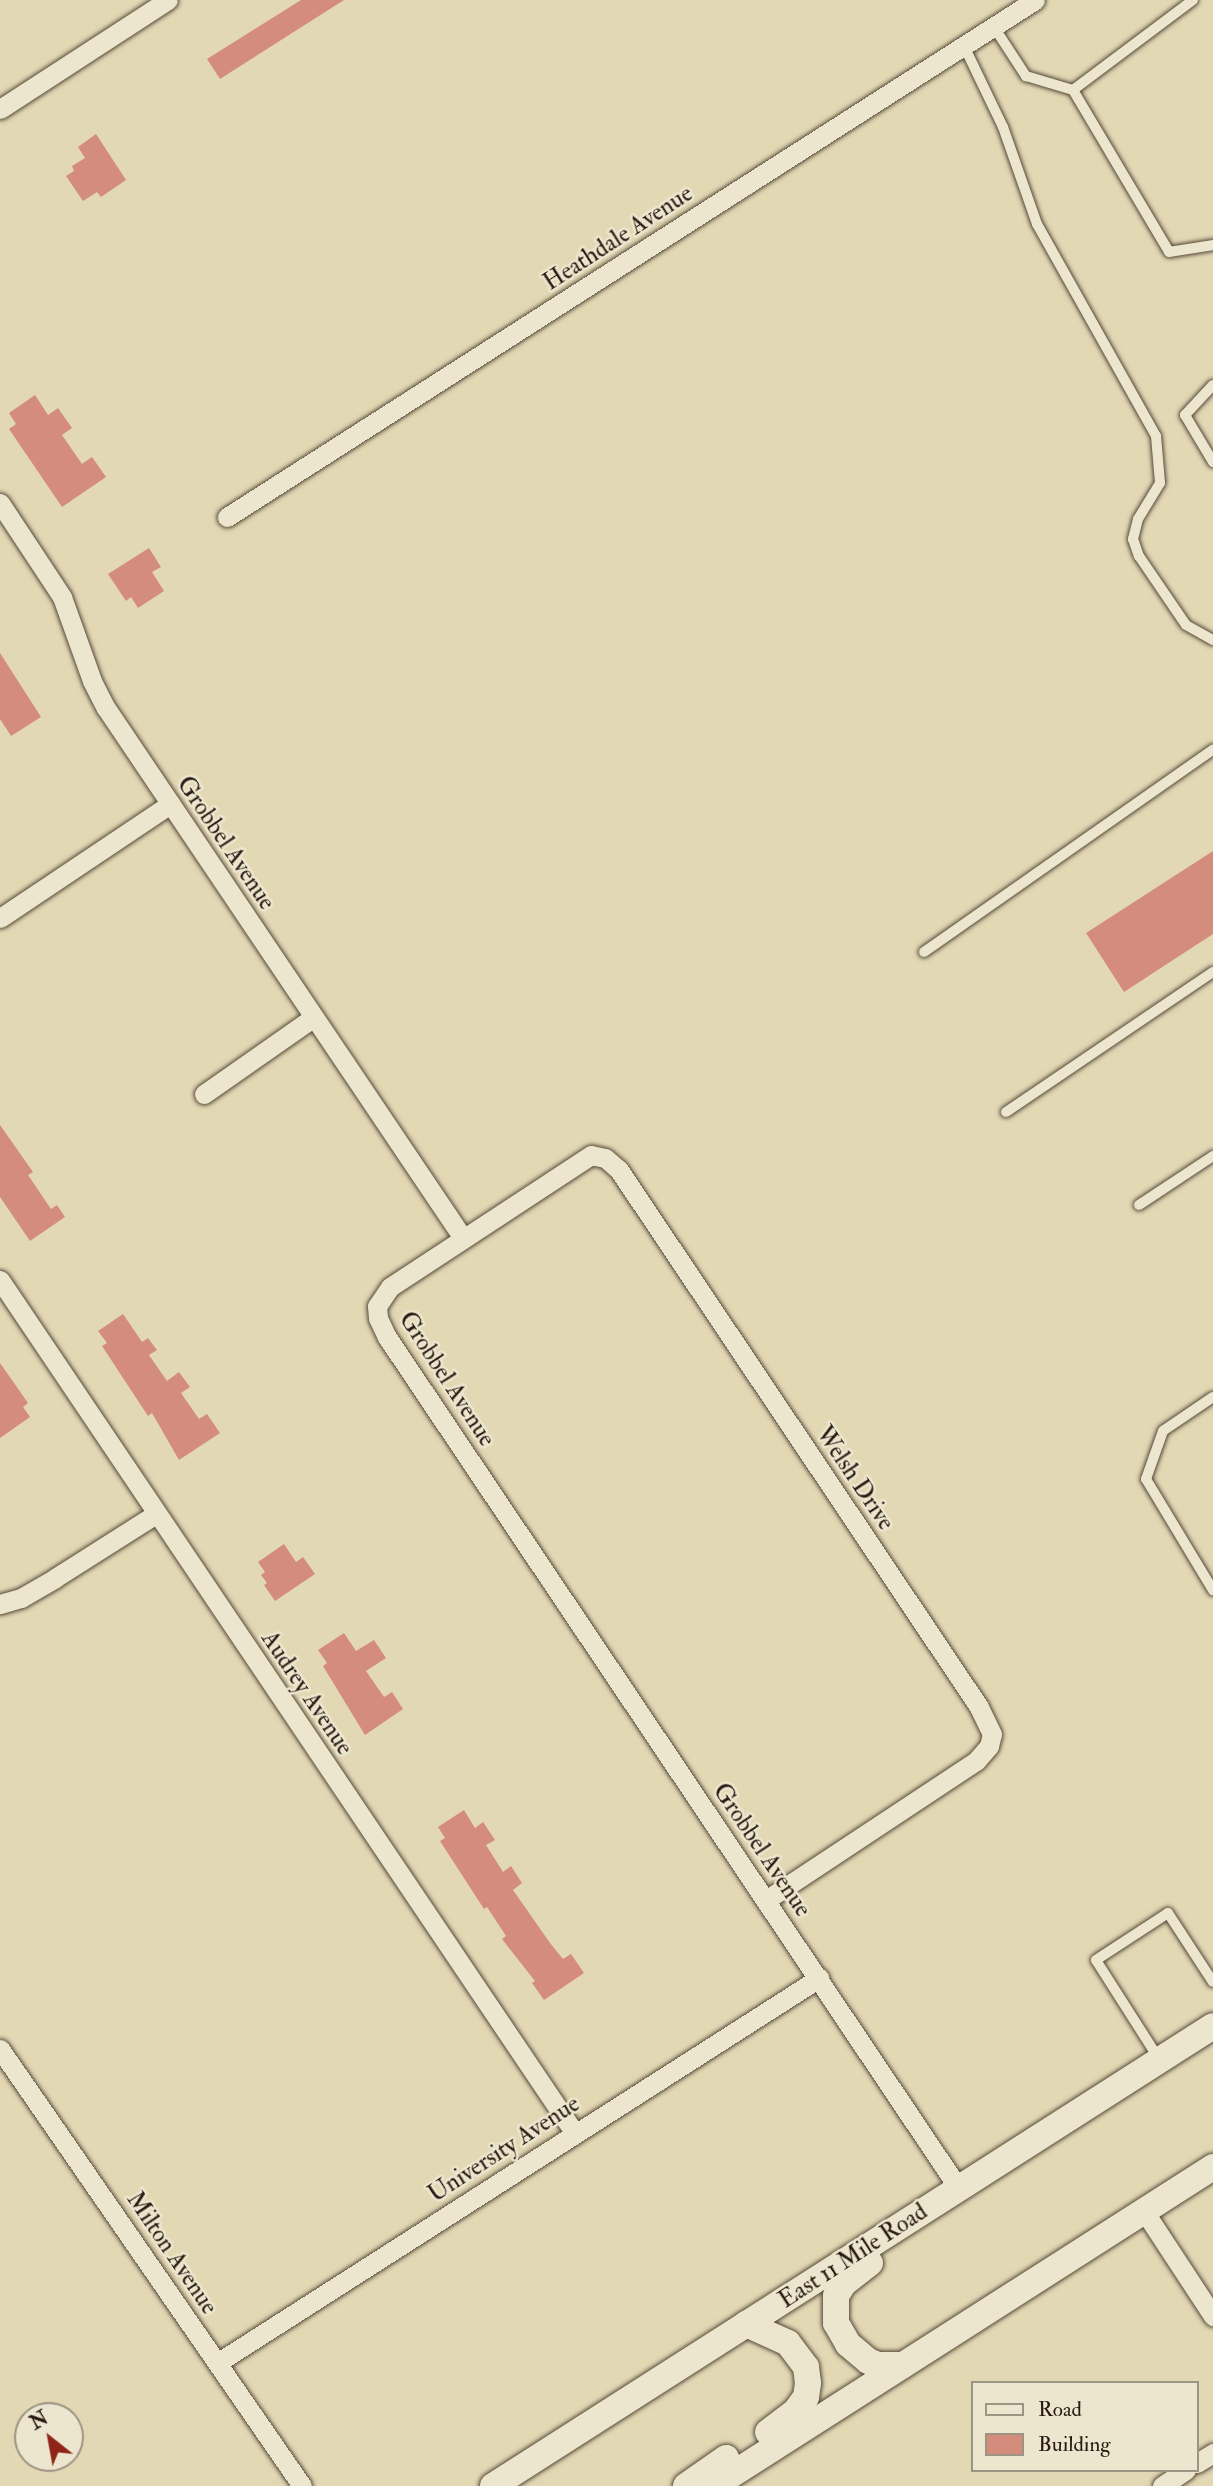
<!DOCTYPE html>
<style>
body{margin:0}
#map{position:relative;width:1213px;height:2486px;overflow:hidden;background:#e3d8b4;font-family:"IM FELL Double Pica",serif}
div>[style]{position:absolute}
.building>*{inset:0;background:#d48c7c}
.roads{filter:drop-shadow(0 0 2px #554a3a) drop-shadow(0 0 2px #554a3a)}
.service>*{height:10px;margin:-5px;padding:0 5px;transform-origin:5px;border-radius:5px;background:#ede6ce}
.minor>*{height:19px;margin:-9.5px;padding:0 9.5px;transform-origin:9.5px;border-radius:9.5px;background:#ede6ce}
.secondary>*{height:26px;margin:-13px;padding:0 13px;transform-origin:13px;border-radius:13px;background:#ede6ce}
span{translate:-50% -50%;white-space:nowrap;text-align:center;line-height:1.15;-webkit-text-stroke:5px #ede6ce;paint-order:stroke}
.street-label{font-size:24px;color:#261a12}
.legend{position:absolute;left:971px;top:2381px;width:228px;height:91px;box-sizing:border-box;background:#ede6ce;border:2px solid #9d9483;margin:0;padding:9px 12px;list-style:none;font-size:21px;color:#261a12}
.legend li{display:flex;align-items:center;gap:14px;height:35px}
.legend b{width:35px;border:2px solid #9d9483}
.north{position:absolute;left:14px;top:2402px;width:70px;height:70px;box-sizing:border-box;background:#ede6ce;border:2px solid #9d9483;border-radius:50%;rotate:329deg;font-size:19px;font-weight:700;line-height:28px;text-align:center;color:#261a12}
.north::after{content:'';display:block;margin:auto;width:24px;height:32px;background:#8f2418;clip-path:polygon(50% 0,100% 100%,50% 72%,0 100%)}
</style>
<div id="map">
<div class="building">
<div style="clip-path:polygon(301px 0,344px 0,220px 79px,207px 59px)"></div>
<div style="clip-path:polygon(96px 134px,126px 180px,101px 197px,97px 192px,83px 201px,66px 176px,74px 171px,72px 166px,85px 158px,78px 147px)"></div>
<div style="clip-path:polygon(35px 395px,48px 415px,58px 408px,72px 428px,62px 435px,82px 464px,92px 457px,106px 477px,62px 507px,9px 429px,16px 424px,9px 413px)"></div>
<div style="clip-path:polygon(149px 548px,161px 567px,152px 572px,164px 591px,138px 608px,131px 597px,126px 601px,108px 574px)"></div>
<div style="clip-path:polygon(0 653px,41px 717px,11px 736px,0 719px)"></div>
<div style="clip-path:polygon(1213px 851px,1213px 934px,1124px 992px,1086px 933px)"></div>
<div style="clip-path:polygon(0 1125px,33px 1172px,28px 1175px,51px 1209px,57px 1205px,65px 1217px,30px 1241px,0 1197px)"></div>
<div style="clip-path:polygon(123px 1314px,142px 1342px,148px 1338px,157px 1350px,149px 1355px,167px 1381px,179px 1372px,190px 1387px,181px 1393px,199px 1419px,207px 1414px,220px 1433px,179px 1460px,152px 1413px,148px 1416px,102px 1346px,107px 1343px,98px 1331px)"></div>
<div style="clip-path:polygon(0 1363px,28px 1403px,23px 1407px,30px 1417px,0 1438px)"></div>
<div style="clip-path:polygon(284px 1544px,296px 1562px,303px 1557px,315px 1574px,275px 1601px,264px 1585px,267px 1583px,261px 1575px,265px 1572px,258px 1562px)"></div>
<div style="clip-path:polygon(344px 1633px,356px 1651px,374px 1640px,386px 1658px,366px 1671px,384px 1697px,392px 1692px,403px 1709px,365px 1735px,323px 1666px,327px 1663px,318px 1650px)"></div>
<div style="clip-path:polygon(464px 1810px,475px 1828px,483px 1822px,495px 1840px,486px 1845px,503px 1872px,511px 1866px,522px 1883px,513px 1890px,550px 1943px,563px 1959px,571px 1954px,584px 1973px,544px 2000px,532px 1983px,535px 1981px,502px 1939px,506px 1936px,487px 1907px,484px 1909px,440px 1841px,445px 1838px,438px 1827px)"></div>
</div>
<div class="roads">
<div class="service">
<div style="left:994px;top:27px;width:59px;rotate:56.9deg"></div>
<div style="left:1026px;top:76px;width:49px;rotate:16.6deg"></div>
<div style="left:1073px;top:90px;width:188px;rotate:59.3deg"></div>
<div style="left:1169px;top:252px;width:45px;rotate:-9deg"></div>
<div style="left:964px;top:46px;width:90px;rotate:64.3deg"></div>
<div style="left:1003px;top:127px;width:103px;rotate:70.7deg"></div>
<div style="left:1037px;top:224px;width:243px;rotate:60.7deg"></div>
<div style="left:1156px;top:436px;width:47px;rotate:85.1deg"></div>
<div style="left:1160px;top:483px;width:42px;rotate:121.4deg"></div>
<div style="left:1138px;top:519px;width:21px;rotate:104deg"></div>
<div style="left:1133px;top:539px;width:18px;rotate:71deg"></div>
<div style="left:1139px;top:556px;width:83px;rotate:55.7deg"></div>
<div style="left:1186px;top:625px;width:31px;rotate:29deg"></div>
<div style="left:1073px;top:90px;width:150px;rotate:-36.9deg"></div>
<div style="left:1213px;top:385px;width:41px;rotate:133deg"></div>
<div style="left:1185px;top:415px;width:55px;rotate:59.2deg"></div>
<div style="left:924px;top:952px;width:353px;rotate:-35deg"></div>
<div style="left:1006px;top:1112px;width:250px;rotate:-34.1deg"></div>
<div style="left:1139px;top:1205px;width:89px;rotate:-33.5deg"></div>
<div style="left:1213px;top:1397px;width:60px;rotate:145.8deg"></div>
<div style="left:1163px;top:1431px;width:51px;rotate:109.5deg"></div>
<div style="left:1146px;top:1479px;width:130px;rotate:58.9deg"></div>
<div style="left:1159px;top:2059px;width:117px;rotate:-122.5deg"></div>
<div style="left:1096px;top:1960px;width:86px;rotate:-33.1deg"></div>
<div style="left:1168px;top:1913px;width:82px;rotate:56.9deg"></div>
</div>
<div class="minor">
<div style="left:0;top:109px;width:200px;rotate:-33deg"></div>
<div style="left:0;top:503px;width:113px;rotate:56.6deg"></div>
<div style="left:62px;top:597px;width:89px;rotate:70.3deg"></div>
<div style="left:92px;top:681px;width:30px;rotate:63deg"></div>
<div style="left:106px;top:708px;width:639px;rotate:56.04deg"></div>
<div style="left:227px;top:517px;width:959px;rotate:-32.61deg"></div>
<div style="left:0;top:918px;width:205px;rotate:-33.8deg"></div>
<div style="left:204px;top:1094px;width:134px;rotate:-35deg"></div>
<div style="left:0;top:1280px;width:1027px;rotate:56.03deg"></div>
<div style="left:0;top:1604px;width:22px;rotate:-16deg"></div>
<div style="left:21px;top:1598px;width:39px;rotate:-30deg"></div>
<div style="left:55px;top:1578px;width:120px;rotate:-32.4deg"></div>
<div style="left:766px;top:1900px;width:252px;rotate:-33.5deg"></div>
<div style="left:976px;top:1761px;width:20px;rotate:-49deg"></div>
<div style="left:989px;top:1746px;width:12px;rotate:-76deg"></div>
<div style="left:992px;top:1734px;width:30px;rotate:-116deg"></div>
<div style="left:979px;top:1707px;width:647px;rotate:-123.84deg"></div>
<div style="left:619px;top:1170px;width:18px;rotate:-139deg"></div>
<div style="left:605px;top:1158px;width:14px;rotate:-168deg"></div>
<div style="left:591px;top:1155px;width:240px;rotate:146.7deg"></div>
<div style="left:390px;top:1287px;width:23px;rotate:124deg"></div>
<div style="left:377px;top:1306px;width:12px;rotate:85deg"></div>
<div style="left:378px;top:1318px;width:21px;rotate:65deg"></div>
<div style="left:387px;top:1337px;width:1026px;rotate:56.12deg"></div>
<div style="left:0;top:2049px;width:531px;rotate:55.35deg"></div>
<div style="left:1144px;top:2211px;width:126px;rotate:56.7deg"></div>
<div style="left:217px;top:2363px;width:715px;rotate:-32.6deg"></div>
<div style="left:1197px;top:2463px;width:19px;rotate:-32deg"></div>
<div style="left:1162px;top:2486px;width:29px;rotate:-34deg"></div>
</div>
<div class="secondary">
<div style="left:870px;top:2263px;width:33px;rotate:142deg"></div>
<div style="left:844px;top:2283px;width:15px;rotate:122deg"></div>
<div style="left:836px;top:2296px;width:27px;rotate:90deg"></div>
<div style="left:836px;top:2323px;width:24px;rotate:60deg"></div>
<div style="left:848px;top:2344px;width:26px;rotate:40deg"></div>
<div style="left:868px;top:2361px;width:11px;rotate:22deg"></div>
<div style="left:878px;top:2365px;width:25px"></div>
<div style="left:746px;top:2324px;width:46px;rotate:24.3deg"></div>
<div style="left:788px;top:2343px;width:30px;rotate:53deg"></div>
<div style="left:806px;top:2367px;width:16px;rotate:83deg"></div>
<div style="left:808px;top:2383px;width:14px;rotate:98deg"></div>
<div style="left:806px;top:2397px;width:17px;rotate:126deg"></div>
<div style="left:796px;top:2411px;width:35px;rotate:143deg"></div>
<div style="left:493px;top:2486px;width:854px;rotate:-32.57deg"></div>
<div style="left:686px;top:2486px;width:49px;rotate:-35deg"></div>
<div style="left:714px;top:2486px;width:592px;rotate:-32.59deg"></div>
</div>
</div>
<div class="street-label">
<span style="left:618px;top:238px;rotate:-33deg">Heathdale Avenue</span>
<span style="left:226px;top:843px;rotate:56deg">Grobbel Avenue</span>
<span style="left:447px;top:1379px;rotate:57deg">Grobbel Avenue</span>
<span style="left:855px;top:1478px;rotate:56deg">Welsh Drive</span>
<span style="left:307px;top:1693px;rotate:56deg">Audrey Avenue</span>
<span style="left:762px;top:1850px;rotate:56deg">Grobbel Avenue</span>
<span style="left:504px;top:2149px;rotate:-33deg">University Avenue</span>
<span style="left:172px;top:2253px;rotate:56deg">Milton Avenue</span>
<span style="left:853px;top:2256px;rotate:-33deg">East 11 Mile Road</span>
</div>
<ul class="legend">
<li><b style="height:9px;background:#ede6ce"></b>Road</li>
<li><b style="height:19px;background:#d48c7c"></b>Building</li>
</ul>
<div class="north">N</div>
</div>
